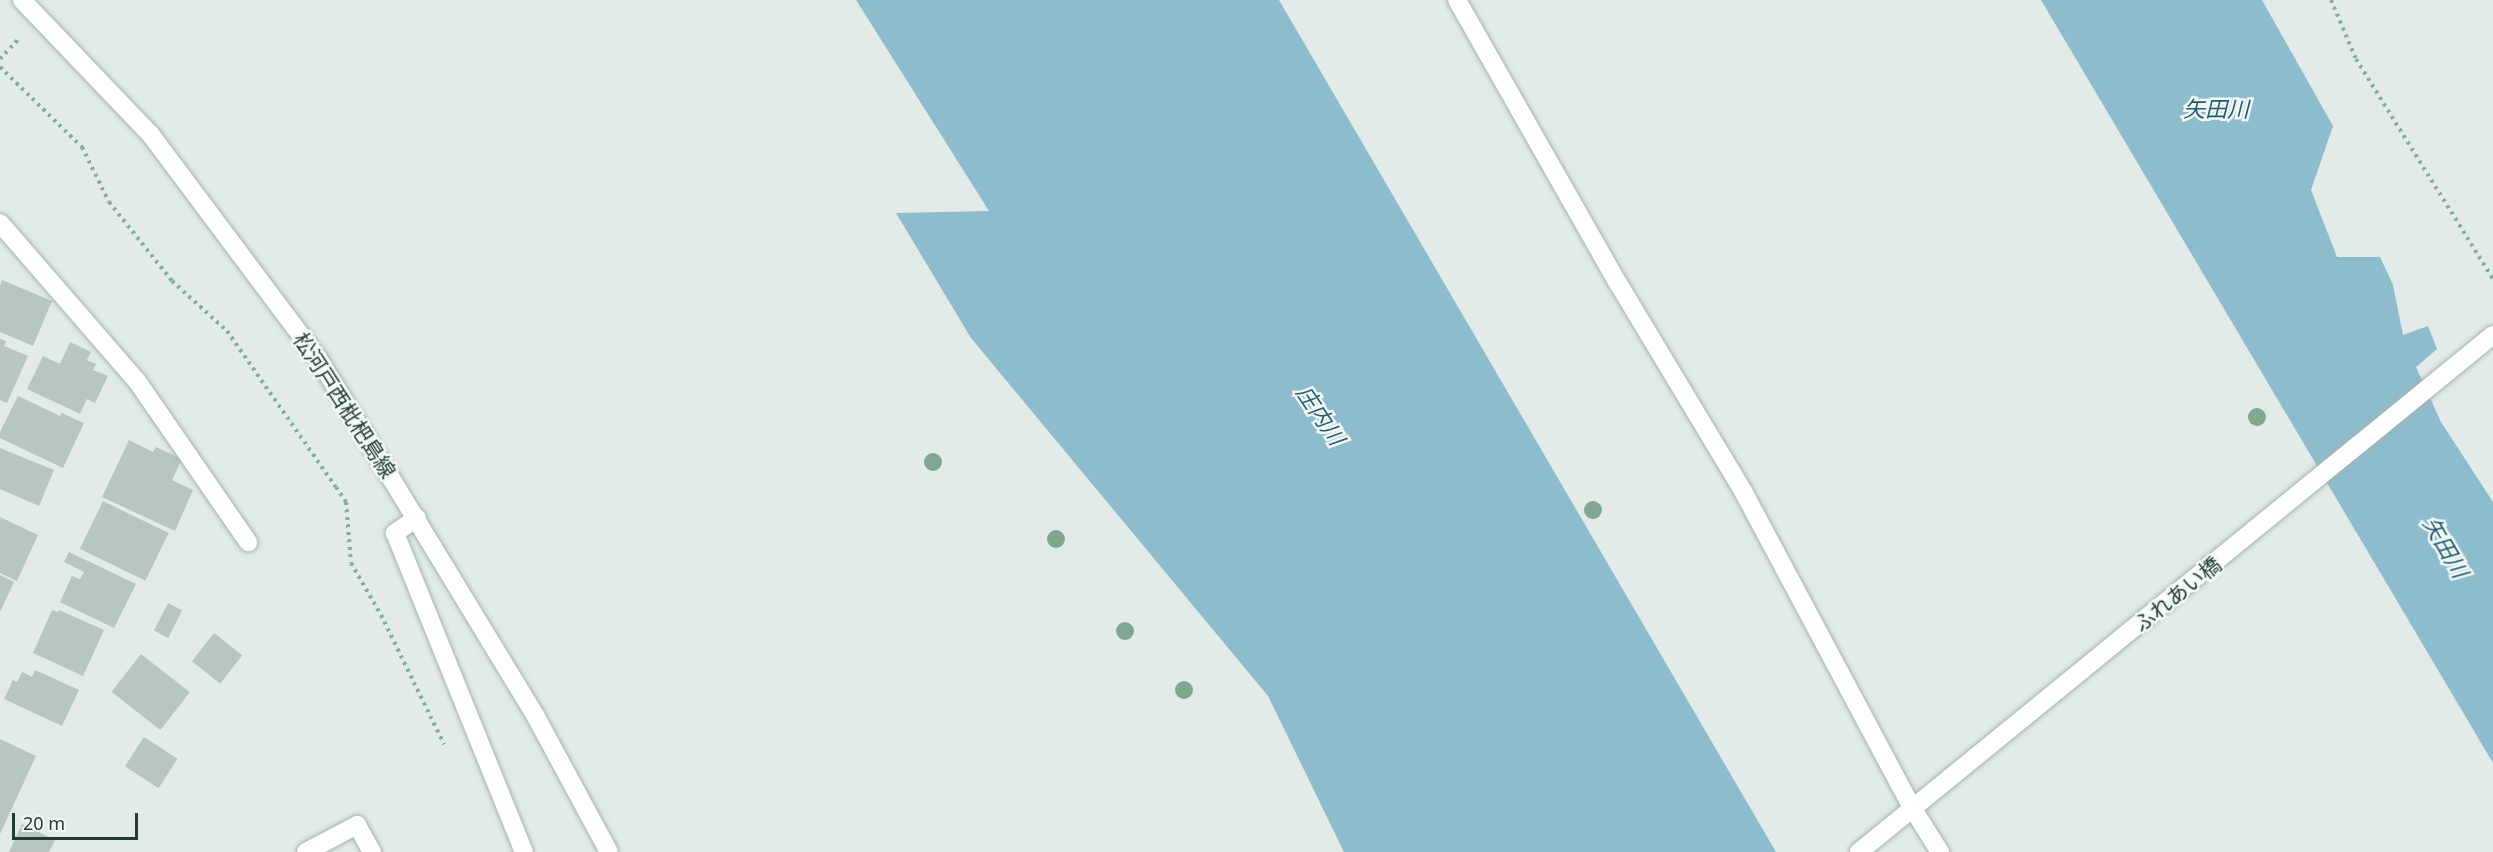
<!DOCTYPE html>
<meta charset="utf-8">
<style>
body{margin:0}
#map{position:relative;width:2493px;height:852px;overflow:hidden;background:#e2ebe8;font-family:"Noto Sans","Noto Sans JP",sans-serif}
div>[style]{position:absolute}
.water>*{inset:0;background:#8dbccd}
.building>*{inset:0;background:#b7c6c1;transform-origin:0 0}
.path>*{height:4px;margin-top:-2px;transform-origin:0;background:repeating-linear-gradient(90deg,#84ada4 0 3px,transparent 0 7.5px)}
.roads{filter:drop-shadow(0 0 2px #a5b3af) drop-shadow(0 0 2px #a5b3af)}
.street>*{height:18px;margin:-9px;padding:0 9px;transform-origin:9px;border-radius:9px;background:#fff}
.secondary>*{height:18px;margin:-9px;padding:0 9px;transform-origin:9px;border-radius:9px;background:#fff}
.trees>*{width:18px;height:18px;margin:-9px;border-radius:50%;background:#80a794}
span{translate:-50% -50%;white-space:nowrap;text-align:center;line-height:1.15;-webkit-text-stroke:5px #f2f8f5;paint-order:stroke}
.street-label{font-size:21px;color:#233b37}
.water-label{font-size:22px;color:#215c73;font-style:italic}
.scale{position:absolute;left:12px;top:813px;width:126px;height:27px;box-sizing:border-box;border:3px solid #233b37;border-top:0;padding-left:8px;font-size:18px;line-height:21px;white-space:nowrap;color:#233b37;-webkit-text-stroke:4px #f2f8f5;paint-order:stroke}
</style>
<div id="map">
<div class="water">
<div style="clip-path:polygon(856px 0,1279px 0,1776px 852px,1344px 852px,1268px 696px,971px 338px,896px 213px,989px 211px)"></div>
<div style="clip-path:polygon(2041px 0,2262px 0,2333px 126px,2311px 190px,2337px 257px,2380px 257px,2393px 285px,2403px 335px,2428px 326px,2437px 349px,2416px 367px,2441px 422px,2493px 502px,2493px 763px)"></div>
</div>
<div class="building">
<div style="clip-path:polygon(2px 280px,52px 301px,33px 346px,0 332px,0 286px)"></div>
<div style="clip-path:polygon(0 339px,6px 341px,4px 346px,28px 356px,7px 403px,0 400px)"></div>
<div style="clip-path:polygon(70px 342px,91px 352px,87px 360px,96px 364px,93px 370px,108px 376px,95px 403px,87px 399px,80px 414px,27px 389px,43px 356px,60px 364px)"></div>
<div style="clip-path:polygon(18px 396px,60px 416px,62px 413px,84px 423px,63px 468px,0 438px,0 432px)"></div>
<div style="clip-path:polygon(129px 440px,153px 452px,156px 447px,182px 459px,172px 480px,193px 490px,175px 531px,102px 497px)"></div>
<div style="clip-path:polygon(0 448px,54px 470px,39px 506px,0 489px)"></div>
<div style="left:103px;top:501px;width:73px;height:53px;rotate:26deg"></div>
<div style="clip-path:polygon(0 517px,38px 535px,17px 581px,0 573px)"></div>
<div style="clip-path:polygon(69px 552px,136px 584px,114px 628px,60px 602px,72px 576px,80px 579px,84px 572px,64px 562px)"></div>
<div style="clip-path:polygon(0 575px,14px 582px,0 612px)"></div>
<div style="left:168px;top:603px;width:16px;height:31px;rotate:27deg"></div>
<div style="clip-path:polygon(52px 610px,58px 612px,59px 610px,104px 630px,83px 676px,33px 653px)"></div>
<div style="left:214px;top:633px;width:36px;height:36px;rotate:38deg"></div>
<div style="left:141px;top:654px;width:62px;height:48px;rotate:38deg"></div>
<div style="clip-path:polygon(35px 670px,79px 690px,62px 726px,4px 699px,13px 680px,17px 682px,22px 672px,32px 677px)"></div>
<div style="left:144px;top:737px;width:40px;height:35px;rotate:33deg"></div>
<div style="clip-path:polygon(0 739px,36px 756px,0 834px)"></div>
<div style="clip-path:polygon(22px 824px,55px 840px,49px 852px,9px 852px)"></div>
</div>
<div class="path">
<div style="left:2331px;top:0;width:64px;rotate:67deg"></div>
<div style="left:2356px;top:59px;width:259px;rotate:58.1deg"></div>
<div style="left:0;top:59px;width:26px;rotate:-47deg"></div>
<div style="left:0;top:67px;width:115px;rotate:44.3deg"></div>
<div style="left:82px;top:147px;width:61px;rotate:63.9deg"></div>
<div style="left:109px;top:202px;width:101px;rotate:51.4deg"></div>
<div style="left:172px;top:281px;width:74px;rotate:42.3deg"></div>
<div style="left:227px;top:331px;width:190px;rotate:55.1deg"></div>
<div style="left:336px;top:487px;width:18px;rotate:56deg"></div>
<div style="left:346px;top:502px;width:61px;rotate:85.3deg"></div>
<div style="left:351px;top:563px;width:60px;rotate:60deg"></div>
<div style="left:381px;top:615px;width:144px;rotate:64deg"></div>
</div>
<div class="roads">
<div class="street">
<div style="left:1457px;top:0;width:326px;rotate:60.4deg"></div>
<div style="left:1618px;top:283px;width:245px;rotate:59deg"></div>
<div style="left:1744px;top:493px;width:358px;rotate:61.9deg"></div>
<div style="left:1913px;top:809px;width:51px;rotate:57.9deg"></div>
<div style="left:0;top:223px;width:209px;rotate:49.1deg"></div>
<div style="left:137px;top:381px;width:196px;rotate:55.4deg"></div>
<div style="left:417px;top:518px;width:27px;rotate:146deg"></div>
<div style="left:395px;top:533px;width:344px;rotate:68deg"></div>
<div style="left:306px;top:852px;width:58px;rotate:-27.9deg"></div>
<div style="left:357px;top:825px;width:31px;rotate:61deg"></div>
<div style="left:1859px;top:852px;width:818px;rotate:-39.2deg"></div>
</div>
<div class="secondary">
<div style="left:22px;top:0;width:187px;rotate:46.3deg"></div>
<div style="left:151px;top:135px;width:279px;rotate:53.2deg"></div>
<div style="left:318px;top:358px;width:420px;rotate:58.7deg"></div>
<div style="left:536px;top:717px;width:153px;rotate:61.6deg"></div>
</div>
</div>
<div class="trees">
<div style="left:2257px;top:417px"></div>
<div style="left:933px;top:462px"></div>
<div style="left:1593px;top:510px"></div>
<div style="left:1056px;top:539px"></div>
<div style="left:1125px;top:631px"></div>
<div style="left:1184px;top:690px"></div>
</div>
<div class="street-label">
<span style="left:345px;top:405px;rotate:57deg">松河戸西枇杷島線</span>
<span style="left:2177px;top:594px;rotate:-39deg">ふれあい橋</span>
</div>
<div class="water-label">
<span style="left:2216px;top:109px">矢田川</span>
<span style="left:1321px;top:415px;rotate:56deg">庄内川</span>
<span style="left:2446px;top:547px;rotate:60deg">矢田川</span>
</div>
<div class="scale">20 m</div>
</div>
